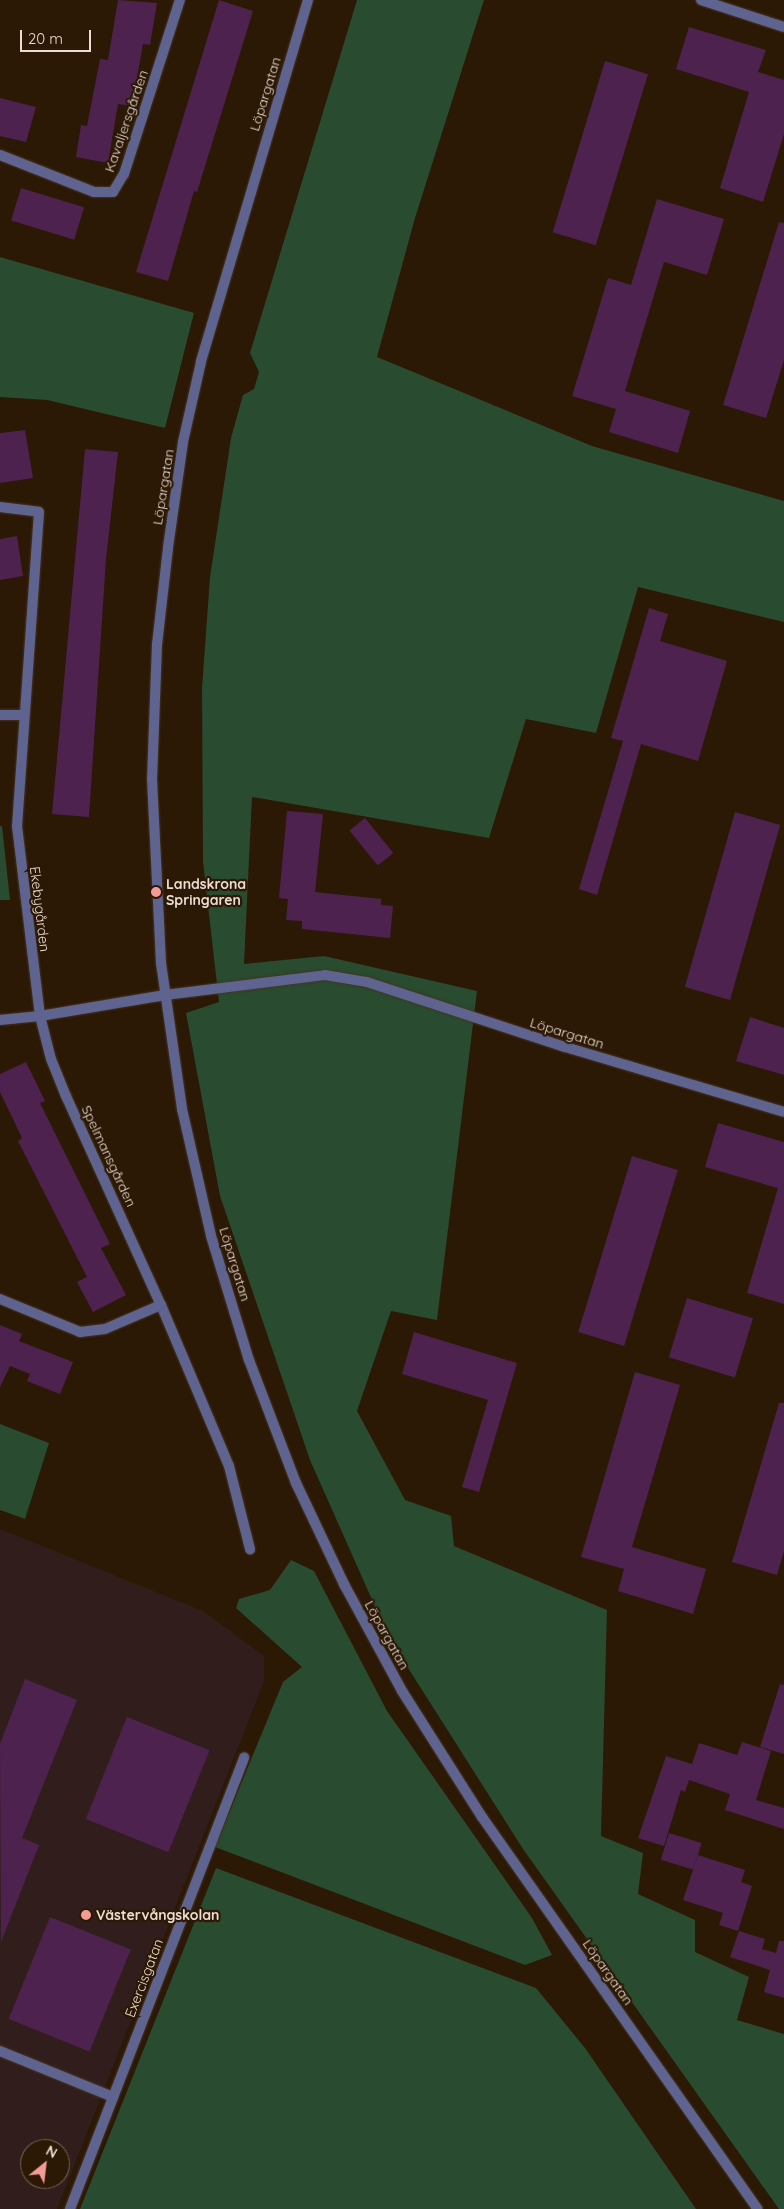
<!DOCTYPE html>
<meta charset="utf-8">
<style>
body{margin:0}
#map{position:relative;width:784px;height:2209px;overflow:hidden;background:#2b1805;font-family:Quicksand,sans-serif}
div>[style]{position:absolute}
.education>*{inset:0;background:#311e1c}
.green>*{inset:0;background:#294b2f}
.building>*{inset:0;background:#4e224f;transform-origin:0 0}
.roads{filter:drop-shadow(0 0 1px #463422) drop-shadow(0 0 1px #463422)}
.service>*{height:10px;margin:-5px;padding:0 5px;transform-origin:5px;border-radius:5px;background:#5e638f}
.minor>*{height:10px;margin:-5px;padding:0 5px;transform-origin:5px;border-radius:5px;background:#5e638f}
.tertiary>*{height:10px;margin:-5px;padding:0 5px;transform-origin:5px;border-radius:5px;background:#5e638f}
.dots>*{width:14px;height:14px;translate:-50% -50%;box-sizing:border-box;border:2px solid #2b1805;border-radius:50%}
span{translate:-50% -50%;white-space:nowrap;text-align:center;line-height:1.15;-webkit-text-stroke:4.5px #2b1805;paint-order:stroke}
.street-label{font-size:14px;color:#eaddd1}
.poi-label{font-size:14px;color:#eaddd1;font-weight:700}
.left{translate:0 -50%;text-align:left}
.north{position:absolute;left:20px;top:2139px;width:50px;height:50px;box-sizing:border-box;background:#2b1805;border:1px solid #776757;border-radius:50%;rotate:29deg;font-size:14px;font-weight:700;line-height:20px;text-align:center;color:#eaddd1}
.north::after{content:'';display:block;margin:auto;width:18px;height:22px;background:#f59b97;clip-path:polygon(50% 0,100% 100%,50% 72%,0 100%)}
.scale{position:absolute;left:20px;top:30px;width:71px;height:22px;box-sizing:border-box;border:2px solid #eaddd1;border-top:0;padding-left:6px;font-size:15px;line-height:18px;white-space:nowrap;color:#eaddd1;-webkit-text-stroke:4px #2b1805;paint-order:stroke}
</style>
<div id="map">
<div class="education">
<div style="clip-path:polygon(evenodd,0 1529px,203px 1611px,264px 1656px,264px 1681px,57px 2209px,0 2209px,0 1529px,30px 2149px,60px 2149px,60px 2179px,30px 2179px,30px 2149px)"></div>
</div>
<div class="green">
<div style="clip-path:polygon(357px 0,484px 0,415px 218px,377px 357px,592px 446px,784px 501px,784px 622px,638px 587px,596px 733px,526px 719px,489px 838px,252px 797px,244px 964px,324px 956px,477px 991px,437px 1320px,391px 1311px,357px 1411px,405px 1500px,451px 1516px,454px 1546px,607px 1610px,601px 1836px,643px 1853px,638px 1894px,695px 1920px,695px 1952px,749px 1977px,737px 2020px,784px 2034px,784px 2209px,779px 2209px,523px 1849px,389px 1638px,310px 1460px,220px 1196px,186px 1013px,219px 1002px,203px 862px,202px 688px,210px 577px,231px 438px,243px 395px,254px 389px,259px 372px,250px 353px)"></div>
<div style="clip-path:polygon(0 257px,194px 313px,165px 428px,47px 400px,0 397px)"></div>
<div style="clip-path:polygon(0 826px,2px 826px,10px 900px,0 900px)"></div>
<div style="clip-path:polygon(0 1424px,49px 1443px,25px 1519px,0 1510px)"></div>
<div style="clip-path:polygon(291px 1560px,314px 1571px,387px 1711px,532px 1918px,552px 1955px,525px 1965px,215px 1847px,283px 1682px,302px 1667px,236px 1608px,239px 1599px,270px 1590px)"></div>
<div style="clip-path:polygon(216px 1868px,536px 1988px,585px 2048px,696px 2209px,80px 2209px)"></div>
</div>
<div class="building">
<div style="clip-path:polygon(118px 0,157px 3px,150px 45px,143px 44px,132px 106px,118px 104px,108px 163px,76px 157px,81px 125px,87px 126px,100px 59px,108px 60px)"></div>
<div style="clip-path:polygon(219px 0,253px 11px,197px 192px,194px 191px,168px 281px,136px 272px)"></div>
<div style="clip-path:polygon(689px 27px,766px 50px,758px 72px,784px 80px,784px 134px,763px 202px,720px 188px,749px 92px,676px 69px)"></div>
<div style="left:605px;top:61px;width:45px;height:179px;rotate:17deg"></div>
<div style="clip-path:polygon(0 98px,36px 107px,26px 142px,0 136px)"></div>
<div style="left:21px;top:188px;width:66px;height:34px;rotate:17deg"></div>
<div style="clip-path:polygon(657px 199px,724px 219px,707px 275px,664px 262px,625px 391px,690px 411px,678px 453px,609px 432px,616px 409px,572px 396px,608px 278px,631px 285px)"></div>
<div style="clip-path:polygon(779px 222px,784px 223px,784px 360px,766px 418px,723px 405px)"></div>
<div style="clip-path:polygon(25px 430px,33px 478px,0 483px,0 433px)"></div>
<div style="clip-path:polygon(85px 449px,118px 452px,106px 559px,89px 817px,52px 814px)"></div>
<div style="clip-path:polygon(17px 536px,23px 576px,0 580px,0 539px)"></div>
<div style="clip-path:polygon(649px 608px,668px 614px,660px 641px,727px 661px,698px 761px,641px 744px,597px 895px,579px 889px,623px 741px,611px 738px)"></div>
<div style="clip-path:polygon(287px 811px,323px 814px,315px 892px,381px 899px,381px 905px,393px 906px,390px 938px,302px 929px,302px 921px,286px 920px,288px 899px,279px 898px)"></div>
<div style="left:735px;top:812px;width:47px;height:182px;rotate:16deg"></div>
<div style="left:365px;top:818px;width:45px;height:20px;rotate:51deg"></div>
<div style="clip-path:polygon(750px 1017px,784px 1028px,784px 1075px,736px 1061px)"></div>
<div style="clip-path:polygon(26px 1062px,45px 1101px,40px 1103px,110px 1244px,101px 1248px,126px 1295px,93px 1312px,77px 1282px,87px 1277px,18px 1141px,22px 1138px,0 1092px,0 1074px)"></div>
<div style="clip-path:polygon(718px 1123px,784px 1142px,784px 1304px,747px 1293px,778px 1188px,705px 1167px)"></div>
<div style="left:632px;top:1156px;width:48px;height:184px;rotate:17deg"></div>
<div style="left:687px;top:1298px;width:69px;height:62px;rotate:17deg"></div>
<div style="clip-path:polygon(0 1325px,22px 1334px,19px 1341px,73px 1362px,60px 1394px,27px 1381px,30px 1374px,10px 1366px,0 1387px)"></div>
<div style="clip-path:polygon(414px 1332px,517px 1363px,479px 1492px,462px 1487px,488px 1400px,402px 1374px)"></div>
<div style="clip-path:polygon(635px 1372px,680px 1385px,632px 1547px,706px 1569px,693px 1614px,618px 1591px,624px 1569px,581px 1557px)"></div>
<div style="clip-path:polygon(779px 1403px,784px 1403px,784px 1551px,777px 1575px,732px 1562px)"></div>
<div style="clip-path:polygon(25px 1679px,77px 1700px,22px 1838px,39px 1845px,1px 1942px,0 1744px)"></div>
<div style="clip-path:polygon(780px 1684px,784px 1685px,784px 1754px,760px 1747px)"></div>
<div style="left:127px;top:1717px;width:89px;height:110px;rotate:22deg"></div>
<div style="clip-path:polygon(742px 1742px,771px 1751px,756px 1800px,784px 1808px,784px 1829px,725px 1810px,730px 1794px,689px 1780px,685px 1792px,681px 1790px,664px 1846px,638px 1838px,666px 1756px,692px 1764px,699px 1743px,737px 1755px)"></div>
<div style="left:669px;top:1833px;width:34px;height:28px;rotate:17deg"></div>
<div style="clip-path:polygon(698px 1855px,745px 1870px,741px 1882px,752px 1886px,738px 1931px,719px 1925px,723px 1913px,683px 1900px)"></div>
<div style="left:50px;top:1917px;width:87px;height:110px;rotate:22deg"></div>
<div style="clip-path:polygon(739px 1931px,765px 1939px,762px 1949px,776px 1953px,779px 1941px,784px 1941px,784px 1998px,764px 1992px,770px 1970px,730px 1957px)"></div>
</div>
<div class="roads">
<div class="service">
<div style="left:0;top:2051px;width:122px;rotate:22.2deg"></div>
</div>
<div class="minor">
<div style="left:701px;top:0;width:87px;rotate:18deg"></div>
<div style="left:0;top:155px;width:101px;rotate:21.5deg"></div>
<div style="left:94px;top:192px;width:19px"></div>
<div style="left:113px;top:192px;width:21px;rotate:-59deg"></div>
<div style="left:124px;top:174px;width:183px;rotate:-72.2deg"></div>
<div style="left:0;top:507px;width:39px;rotate:7deg"></div>
<div style="left:39px;top:512px;width:315px;rotate:94deg"></div>
<div style="left:17px;top:826px;width:191px;rotate:83.1deg"></div>
<div style="left:40px;top:1016px;width:127px;rotate:-9.5deg"></div>
<div style="left:165px;top:995px;width:161px;rotate:-7.1deg"></div>
<div style="left:325px;top:975px;width:43px;rotate:9.5deg"></div>
<div style="left:367px;top:982px;width:208px;rotate:18.2deg"></div>
<div style="left:565px;top:1047px;width:228px;rotate:16.5deg"></div>
<div style="left:0;top:715px;width:23px"></div>
<div style="left:0;top:1020px;width:40px;rotate:-5.7deg"></div>
<div style="left:40px;top:1016px;width:44px;rotate:75.7deg"></div>
<div style="left:51px;top:1059px;width:40px;rotate:68deg"></div>
<div style="left:66px;top:1096px;width:230px;rotate:65.6deg"></div>
<div style="left:161px;top:1305px;width:175px;rotate:67.1deg"></div>
<div style="left:229px;top:1466px;width:86px;rotate:75.8deg"></div>
<div style="left:0;top:1299px;width:87px;rotate:22.4deg"></div>
<div style="left:80px;top:1332px;width:25px;rotate:-7deg"></div>
<div style="left:105px;top:1329px;width:61px;rotate:-23.2deg"></div>
<div style="left:70px;top:2209px;width:484px;rotate:-68.9deg"></div>
</div>
<div class="tertiary">
<div style="left:308px;top:0;width:377px;rotate:106.5deg"></div>
<div style="left:201px;top:362px;width:82px;rotate:102.7deg"></div>
<div style="left:183px;top:442px;width:107px;rotate:98.1deg"></div>
<div style="left:168px;top:548px;width:97px;rotate:96.5deg"></div>
<div style="left:157px;top:644px;width:135px;rotate:92.1deg"></div>
<div style="left:152px;top:779px;width:184px;rotate:87.2deg"></div>
<div style="left:161px;top:963px;width:148px;rotate:81.8deg"></div>
<div style="left:182px;top:1109px;width:130px;rotate:77.1deg"></div>
<div style="left:211px;top:1236px;width:130px;rotate:73deg"></div>
<div style="left:249px;top:1360px;width:132px;rotate:69.1deg"></div>
<div style="left:296px;top:1483px;width:114px;rotate:64.6deg"></div>
<div style="left:345px;top:1586px;width:119px;rotate:61.5deg"></div>
<div style="left:402px;top:1691px;width:149px;rotate:57.6deg"></div>
<div style="left:482px;top:1817px;width:479px;rotate:54.9deg"></div>
</div>
</div>
<div class="dots">
<div style="left:156px;top:892px;background:#f59b97"></div>
<div style="left:86px;top:1915px;background:#f59b97"></div>
</div>
<div class="street-label">
<span style="left:265px;top:94px;rotate:-73deg">Löpargatan</span>
<span style="left:126px;top:121px;rotate:-71deg">Kavaljersgården</span>
<span style="left:163px;top:487px;rotate:-81deg">Löpargatan</span>
<span style="left:40px;top:909px;rotate:83deg">Ekebygården</span>
<span style="left:567px;top:1033px;rotate:17deg">Löpargatan</span>
<span style="left:109px;top:1156px;rotate:65deg">Spelmansgården</span>
<span style="left:235px;top:1264px;rotate:73deg">Löpargatan</span>
<span style="left:387px;top:1635px;rotate:61deg">Löpargatan</span>
<span style="left:608px;top:1972px;rotate:55deg">Löpargatan</span>
<span style="left:144px;top:1978px;rotate:-69deg">Exercisgatan</span>
</div>
<div class="poi-label">
<span class="left" style="left:166px;top:892px">Landskrona<br>Springaren</span>
<span class="left" style="left:96px;top:1915px">Västervångskolan</span>
</div>
<div class="north">N</div>
<div class="scale">20 m</div>
</div>
